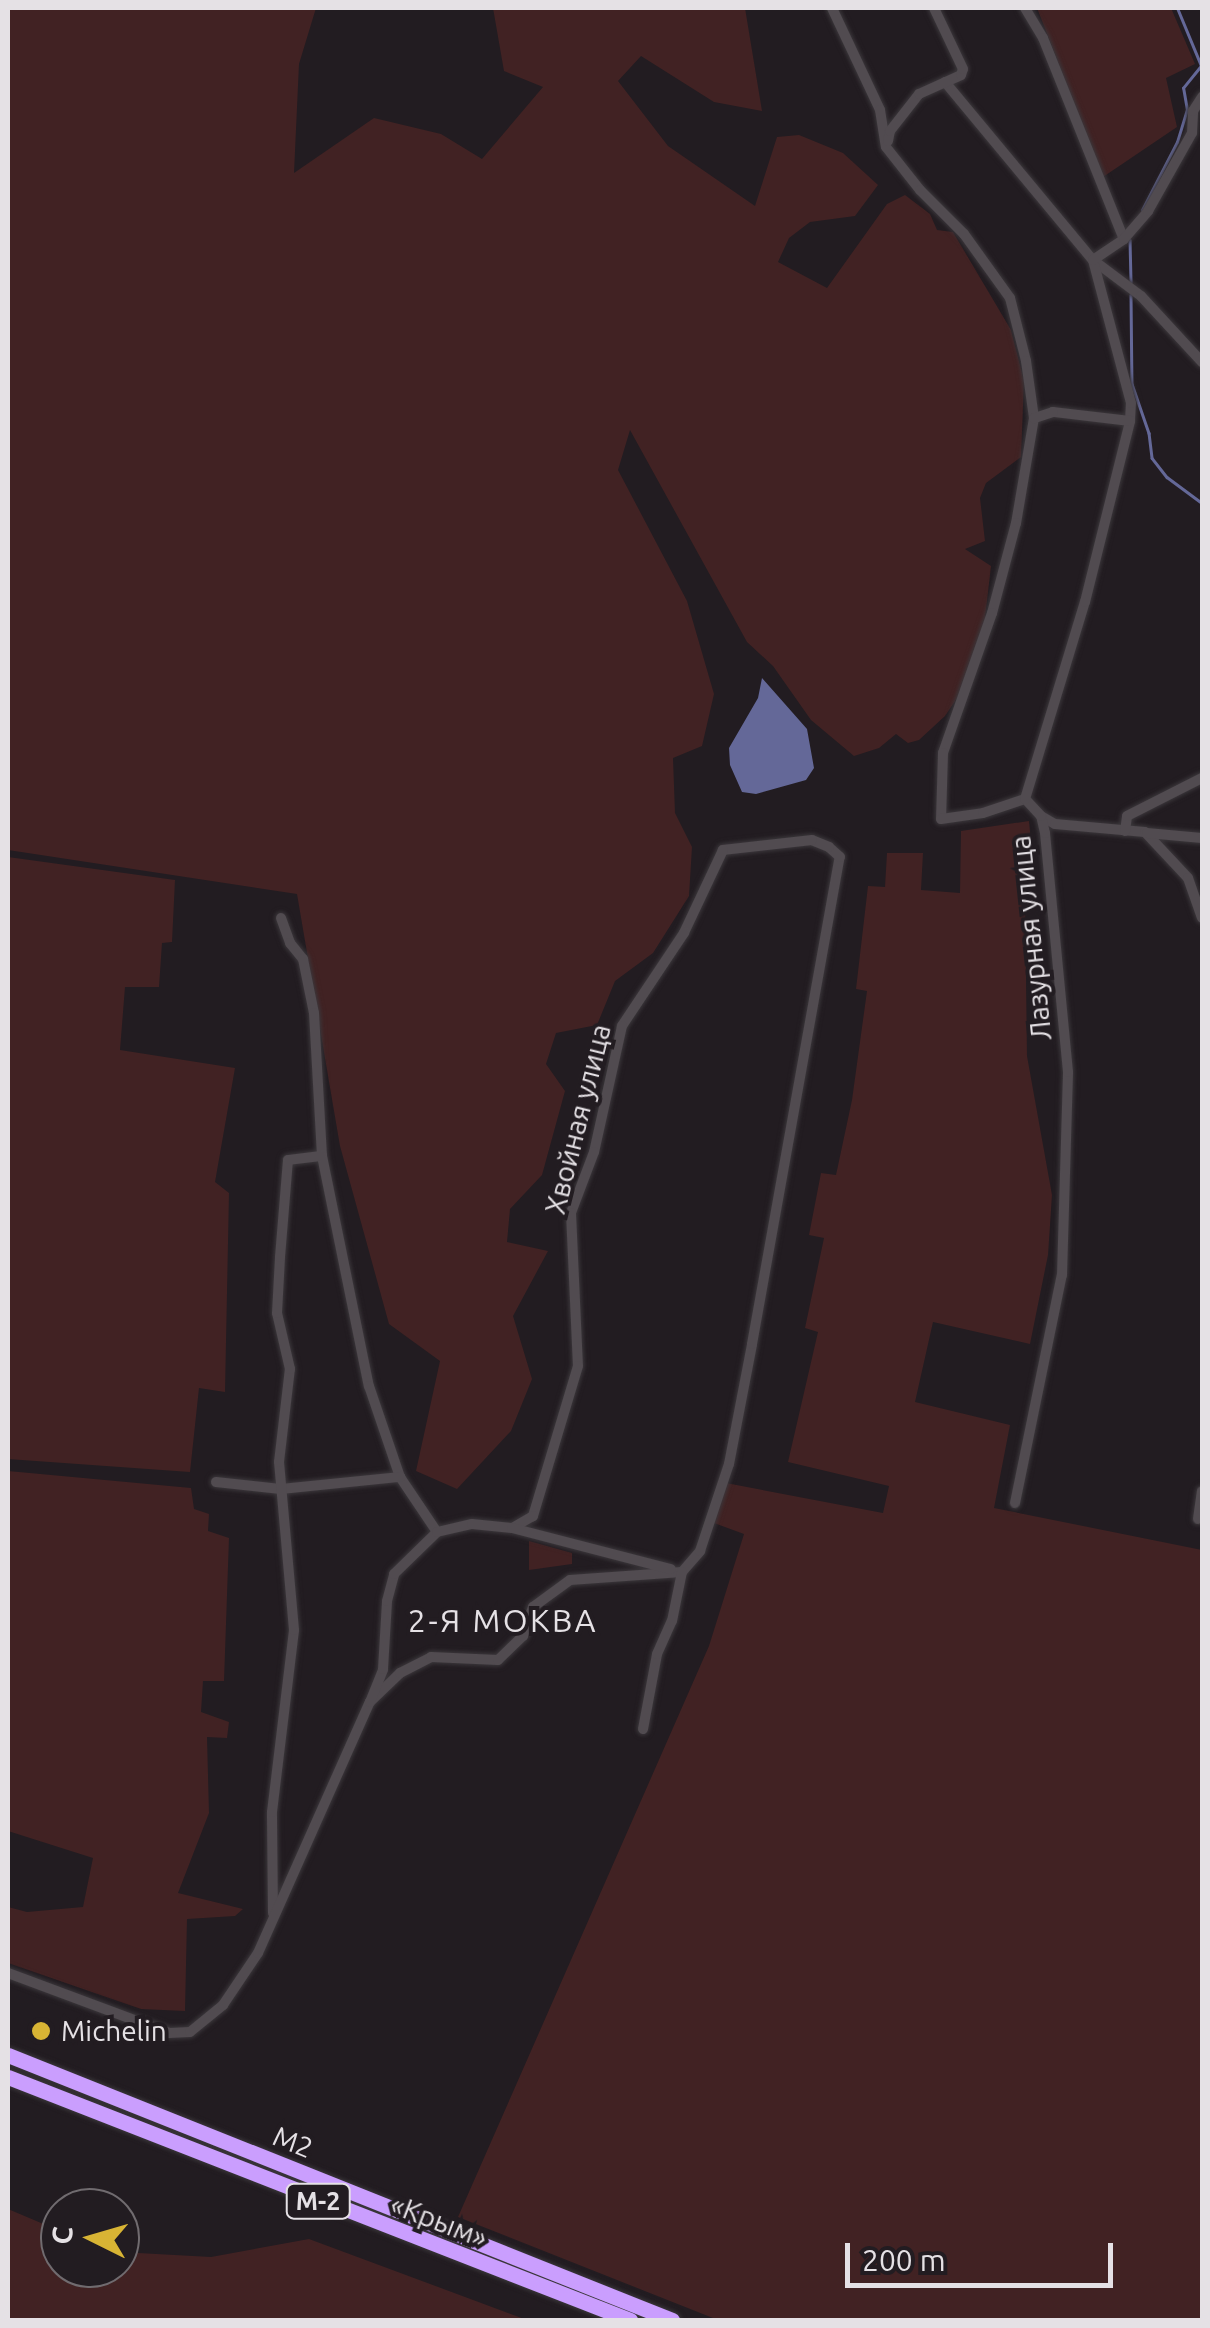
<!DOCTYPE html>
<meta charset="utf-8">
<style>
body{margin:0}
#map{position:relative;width:1210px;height:2328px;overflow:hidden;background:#221c21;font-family:Ubuntu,sans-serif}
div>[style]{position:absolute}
.green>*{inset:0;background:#412223}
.water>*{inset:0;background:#646898}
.stream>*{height:2.5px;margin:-1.25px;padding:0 1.25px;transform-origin:1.25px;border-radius:1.25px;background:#646898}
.roads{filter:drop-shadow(0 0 2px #3b373b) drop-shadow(0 0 2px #3b373b)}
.minor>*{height:10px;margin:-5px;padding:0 5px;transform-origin:5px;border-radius:5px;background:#514b50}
.highway>*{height:15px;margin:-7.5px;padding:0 7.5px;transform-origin:7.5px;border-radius:7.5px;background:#ca9efe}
.dots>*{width:28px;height:28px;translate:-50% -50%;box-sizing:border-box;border:5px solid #221c21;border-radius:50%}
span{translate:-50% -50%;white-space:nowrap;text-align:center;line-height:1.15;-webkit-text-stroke:8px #221c21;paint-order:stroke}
.shield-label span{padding:2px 8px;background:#221c21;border:2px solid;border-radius:8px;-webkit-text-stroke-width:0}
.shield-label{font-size:25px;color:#e5e1e5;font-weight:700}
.street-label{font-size:28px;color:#e5e1e5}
.poi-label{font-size:28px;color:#e5e1e5}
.left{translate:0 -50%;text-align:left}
.quarter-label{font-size:32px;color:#e5e1e5;letter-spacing:2.5px}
.frame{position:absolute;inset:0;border:10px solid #e5e1e5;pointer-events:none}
.north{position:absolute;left:40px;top:2188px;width:100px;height:100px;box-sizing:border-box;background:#221c21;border:2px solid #706b6f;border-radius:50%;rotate:275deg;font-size:28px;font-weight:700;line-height:40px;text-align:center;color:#e5e1e5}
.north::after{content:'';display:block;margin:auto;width:35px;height:45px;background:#d8b434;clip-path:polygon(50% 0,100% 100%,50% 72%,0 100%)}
.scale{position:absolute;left:845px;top:2243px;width:268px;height:45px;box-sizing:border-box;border:5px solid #e5e1e5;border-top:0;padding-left:12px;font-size:30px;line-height:35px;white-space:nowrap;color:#e5e1e5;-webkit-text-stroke:8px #221c21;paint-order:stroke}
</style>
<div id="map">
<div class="green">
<div style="clip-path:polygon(8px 8px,316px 8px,299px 64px,294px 173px,374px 118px,441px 134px,482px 159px,543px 87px,504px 71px,493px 8px,745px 8px,762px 111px,714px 102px,641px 56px,618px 81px,668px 146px,755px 206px,777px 137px,799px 135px,843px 153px,878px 185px,855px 216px,810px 222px,789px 238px,778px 262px,827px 288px,887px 204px,905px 195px,930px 214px,937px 230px,953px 232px,1011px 330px,1024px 381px,1021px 457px,986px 483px,980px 498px,985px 541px,965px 549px,991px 566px,985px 618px,964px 688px,945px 716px,919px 740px,908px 743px,896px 734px,879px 748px,854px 756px,811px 720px,773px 666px,747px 642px,630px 430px,618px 470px,687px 601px,714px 694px,702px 746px,673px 758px,675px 813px,692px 847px,689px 896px,653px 953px,615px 981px,597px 1025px,556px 1033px,546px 1064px,565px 1091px,542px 1175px,510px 1209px,507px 1242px,548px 1251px,513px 1316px,532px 1379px,511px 1431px,457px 1489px,416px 1471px,440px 1361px,389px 1324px,340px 1146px,297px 894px,8px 850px)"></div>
<div style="clip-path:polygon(1037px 8px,1171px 8px,1195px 64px,1166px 78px,1177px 127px,1103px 177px)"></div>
<div style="clip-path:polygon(1029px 821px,1036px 896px,1025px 899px,1027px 1056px,1052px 1195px,1048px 1255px,1030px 1344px,933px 1322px,915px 1402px,1010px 1425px,994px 1508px,1202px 1550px,1202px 2320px,718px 2320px,458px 2217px,709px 1646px,744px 1534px,714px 1523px,726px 1483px,883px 1513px,889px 1486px,788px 1462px,818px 1332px,805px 1328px,824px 1238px,809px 1235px,821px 1173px,836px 1175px,852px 1100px,867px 991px,856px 989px,868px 886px,885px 887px,887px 853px,923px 853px,921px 890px,960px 893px,961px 831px)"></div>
<div style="clip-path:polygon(8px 857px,175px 880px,172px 942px,162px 943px,159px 987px,125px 987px,120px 1050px,235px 1068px,215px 1182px,229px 1193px,225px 1392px,199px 1388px,190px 1472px,8px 1459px)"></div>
<div style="clip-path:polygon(8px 1471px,191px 1488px,194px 1509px,209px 1514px,208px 1531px,229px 1538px,224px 1681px,203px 1681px,201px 1712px,229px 1722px,227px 1738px,207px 1737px,209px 1813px,178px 1893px,243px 1909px,235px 1916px,187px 1919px,185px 2011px,141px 2009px,8px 1963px,8px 1907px,27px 1912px,83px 1907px,93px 1858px,8px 1831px)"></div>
<div style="clip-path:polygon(529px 1541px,572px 1553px,572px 1564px,529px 1570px)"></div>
<div style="clip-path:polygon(8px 2209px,60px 2231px,60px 2268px,120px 2268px,120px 2252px,211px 2257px,309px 2239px,527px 2320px,8px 2320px)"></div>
</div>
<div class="water">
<div style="clip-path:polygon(762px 678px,807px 729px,814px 768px,806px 780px,756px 794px,742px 792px,730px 765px,729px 748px,758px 698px)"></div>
</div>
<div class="stream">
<div style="left:1142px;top:210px;width:76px;rotate:-62.8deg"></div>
<div style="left:1177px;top:142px;width:34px;rotate:-73deg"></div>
<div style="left:1187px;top:110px;width:22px;rotate:-100deg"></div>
<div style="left:1183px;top:88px;width:28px;rotate:-51deg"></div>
<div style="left:1201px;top:66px;width:63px;rotate:-112.5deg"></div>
<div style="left:1130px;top:240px;width:42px;rotate:88.6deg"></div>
<div style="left:1131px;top:295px;width:89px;rotate:89.4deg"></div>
<div style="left:1132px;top:384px;width:52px;rotate:70.9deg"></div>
<div style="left:1149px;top:433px;width:25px;rotate:83deg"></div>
<div style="left:1152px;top:458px;width:24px;rotate:52deg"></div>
<div style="left:1167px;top:477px;width:44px;rotate:36.6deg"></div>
<div style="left:1202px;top:804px;width:3px;rotate:90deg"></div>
</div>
<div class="roads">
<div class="minor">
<div style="left:832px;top:8px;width:113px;rotate:64.8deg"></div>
<div style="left:880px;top:110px;width:37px;rotate:81deg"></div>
<div style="left:886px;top:147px;width:55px;rotate:51.7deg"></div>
<div style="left:920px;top:190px;width:62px;rotate:45deg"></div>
<div style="left:964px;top:234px;width:79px;rotate:54.3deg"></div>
<div style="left:1010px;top:298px;width:65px;rotate:75.7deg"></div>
<div style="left:1026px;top:361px;width:58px;rotate:82deg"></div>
<div style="left:1034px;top:418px;width:107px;rotate:99.7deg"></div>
<div style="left:1016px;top:523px;width:93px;rotate:104.9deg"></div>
<div style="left:992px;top:613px;width:148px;rotate:109.3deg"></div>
<div style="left:943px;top:753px;width:66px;rotate:91.7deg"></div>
<div style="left:941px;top:819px;width:42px;rotate:-8.1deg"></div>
<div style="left:983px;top:813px;width:44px;rotate:-18.4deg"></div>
<div style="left:1025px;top:8px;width:35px;rotate:59deg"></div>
<div style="left:1043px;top:38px;width:217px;rotate:68.1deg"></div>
<div style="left:945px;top:82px;width:231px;rotate:50.3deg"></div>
<div style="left:1093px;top:260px;width:60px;rotate:36.9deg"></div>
<div style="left:1141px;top:296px;width:90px;rotate:47.3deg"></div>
<div style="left:888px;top:141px;width:10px;rotate:-79deg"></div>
<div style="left:890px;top:131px;width:47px;rotate:-51.9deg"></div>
<div style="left:919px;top:94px;width:46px;rotate:-24.3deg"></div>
<div style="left:961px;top:75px;width:6px;rotate:-72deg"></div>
<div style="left:963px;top:69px;width:68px;rotate:-115.4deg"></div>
<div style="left:1130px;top:421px;width:18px;rotate:-87deg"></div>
<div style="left:1131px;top:403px;width:148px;rotate:-104.9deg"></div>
<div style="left:1093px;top:260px;width:37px;rotate:-34deg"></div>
<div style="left:1124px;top:239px;width:37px;rotate:-49deg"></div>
<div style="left:1148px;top:211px;width:90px;rotate:-60.6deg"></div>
<div style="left:1192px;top:133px;width:22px;rotate:-87deg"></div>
<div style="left:1193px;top:111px;width:17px;rotate:-57deg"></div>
<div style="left:1041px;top:816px;width:16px;rotate:30deg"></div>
<div style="left:1055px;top:824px;width:90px;rotate:5.1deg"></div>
<div style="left:1145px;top:832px;width:63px;rotate:46.9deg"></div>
<div style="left:1188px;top:878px;width:42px;rotate:70.7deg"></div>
<div style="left:1125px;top:831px;width:15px;rotate:-82deg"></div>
<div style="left:1127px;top:816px;width:84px;rotate:-26.9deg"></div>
<div style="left:1147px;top:833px;width:55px;rotate:5.2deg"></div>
<div style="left:281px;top:918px;width:27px;rotate:70deg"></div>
<div style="left:290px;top:943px;width:21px;rotate:51deg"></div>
<div style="left:303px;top:959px;width:55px;rotate:78.5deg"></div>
<div style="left:314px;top:1013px;width:143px;rotate:86.8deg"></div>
<div style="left:322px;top:1156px;width:235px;rotate:78.5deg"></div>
<div style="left:369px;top:1386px;width:96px;rotate:71.2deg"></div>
<div style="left:400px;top:1477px;width:66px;rotate:56.1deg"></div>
<div style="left:216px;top:1482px;width:65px;rotate:6.1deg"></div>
<div style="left:281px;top:1489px;width:120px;rotate:-5.8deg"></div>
<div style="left:1015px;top:1503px;width:233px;rotate:-78.4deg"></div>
<div style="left:1062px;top:1275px;width:203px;rotate:-88.3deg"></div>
<div style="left:1068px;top:1072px;width:240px;rotate:-95.5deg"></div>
<div style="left:1045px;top:833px;width:17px;rotate:-103deg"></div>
<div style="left:1041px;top:816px;width:23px;rotate:-133deg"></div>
<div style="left:1025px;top:799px;width:206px;rotate:-73.1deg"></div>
<div style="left:1085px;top:602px;width:187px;rotate:-76deg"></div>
<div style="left:1130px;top:421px;width:78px;rotate:-173.3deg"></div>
<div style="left:1053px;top:412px;width:20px;rotate:162deg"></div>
<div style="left:1198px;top:1519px;width:28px;rotate:-82deg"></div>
<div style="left:370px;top:1702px;width:42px;rotate:-44deg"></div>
<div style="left:400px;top:1673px;width:35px;rotate:-27deg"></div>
<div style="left:431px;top:1657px;width:67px;rotate:2.6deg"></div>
<div style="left:498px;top:1660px;width:35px;rotate:-44deg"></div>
<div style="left:523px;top:1636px;width:31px;rotate:-71deg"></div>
<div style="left:533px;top:1607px;width:46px;rotate:-36.1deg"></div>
<div style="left:570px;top:1580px;width:112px;rotate:-4.1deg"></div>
<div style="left:682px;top:1572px;width:28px;rotate:-49deg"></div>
<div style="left:700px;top:1551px;width:92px;rotate:-71.6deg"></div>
<div style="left:729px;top:1464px;width:122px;rotate:-79.1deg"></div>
<div style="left:752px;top:1344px;width:495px;rotate:-79.8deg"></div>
<div style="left:840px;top:857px;width:15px;rotate:-138deg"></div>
<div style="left:829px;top:847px;width:18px;rotate:-158deg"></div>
<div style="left:812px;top:840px;width:90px;rotate:173.6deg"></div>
<div style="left:723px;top:850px;width:92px;rotate:115.2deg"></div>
<div style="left:684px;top:933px;width:112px;rotate:123.7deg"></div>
<div style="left:622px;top:1026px;width:129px;rotate:102.5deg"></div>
<div style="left:594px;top:1152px;width:65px;rotate:110.7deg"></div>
<div style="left:571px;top:1213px;width:153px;rotate:87.4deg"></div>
<div style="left:578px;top:1366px;width:157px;rotate:106.7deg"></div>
<div style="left:533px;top:1516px;width:24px;rotate:150deg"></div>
<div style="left:643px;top:1729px;width:76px;rotate:-79.4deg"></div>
<div style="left:657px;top:1654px;width:36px;rotate:-66deg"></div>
<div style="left:672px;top:1621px;width:50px;rotate:-78.5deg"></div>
<div style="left:273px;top:1913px;width:101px;rotate:-90.6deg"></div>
<div style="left:272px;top:1812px;width:183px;rotate:-83.1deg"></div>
<div style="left:294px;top:1630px;width:169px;rotate:-95.1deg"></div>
<div style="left:279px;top:1462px;width:94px;rotate:-83.3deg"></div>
<div style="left:290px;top:1369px;width:57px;rotate:-103.1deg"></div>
<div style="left:277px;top:1313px;width:56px;rotate:-86.9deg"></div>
<div style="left:280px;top:1257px;width:97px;rotate:-85.3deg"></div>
<div style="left:288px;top:1160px;width:34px;rotate:-7deg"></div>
<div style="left:8px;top:1973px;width:172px;rotate:20.4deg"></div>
<div style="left:169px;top:2033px;width:21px;rotate:-3deg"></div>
<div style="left:190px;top:2032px;width:43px;rotate:-39.3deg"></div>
<div style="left:223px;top:2005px;width:63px;rotate:-56.1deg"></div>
<div style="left:258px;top:1953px;width:275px;rotate:-66deg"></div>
<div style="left:370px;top:1702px;width:35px;rotate:-68deg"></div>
<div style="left:383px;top:1669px;width:68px;rotate:-86.6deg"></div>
<div style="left:387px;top:1601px;width:28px;rotate:-75deg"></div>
<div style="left:394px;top:1574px;width:60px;rotate:-44.3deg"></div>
<div style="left:437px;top:1532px;width:36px;rotate:-13deg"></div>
<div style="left:472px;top:1524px;width:40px;rotate:5.7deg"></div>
<div style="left:512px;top:1528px;width:164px;rotate:14.5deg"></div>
</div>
<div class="highway">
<div style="left:8px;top:2055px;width:715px;rotate:21.76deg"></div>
<div style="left:8px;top:2077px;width:668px;rotate:21.34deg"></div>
</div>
</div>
<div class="dots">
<div style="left:41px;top:2031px;background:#d8b434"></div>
</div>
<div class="shield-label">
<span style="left:318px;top:2201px">М-2</span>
</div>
<div class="street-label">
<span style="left:1031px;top:938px;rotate:-96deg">Лазурная улица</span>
<span style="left:578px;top:1119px;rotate:-76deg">Хвойная улица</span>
<span style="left:293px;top:2142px;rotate:22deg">М2</span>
<span style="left:439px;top:2221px;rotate:21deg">«Крым»</span>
</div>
<div class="poi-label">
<span class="left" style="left:61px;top:2031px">Michelin</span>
</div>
<div class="quarter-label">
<span style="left:503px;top:1620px">2-Я МОКВА</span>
</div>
<div class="frame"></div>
<div class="north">С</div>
<div class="scale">200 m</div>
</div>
